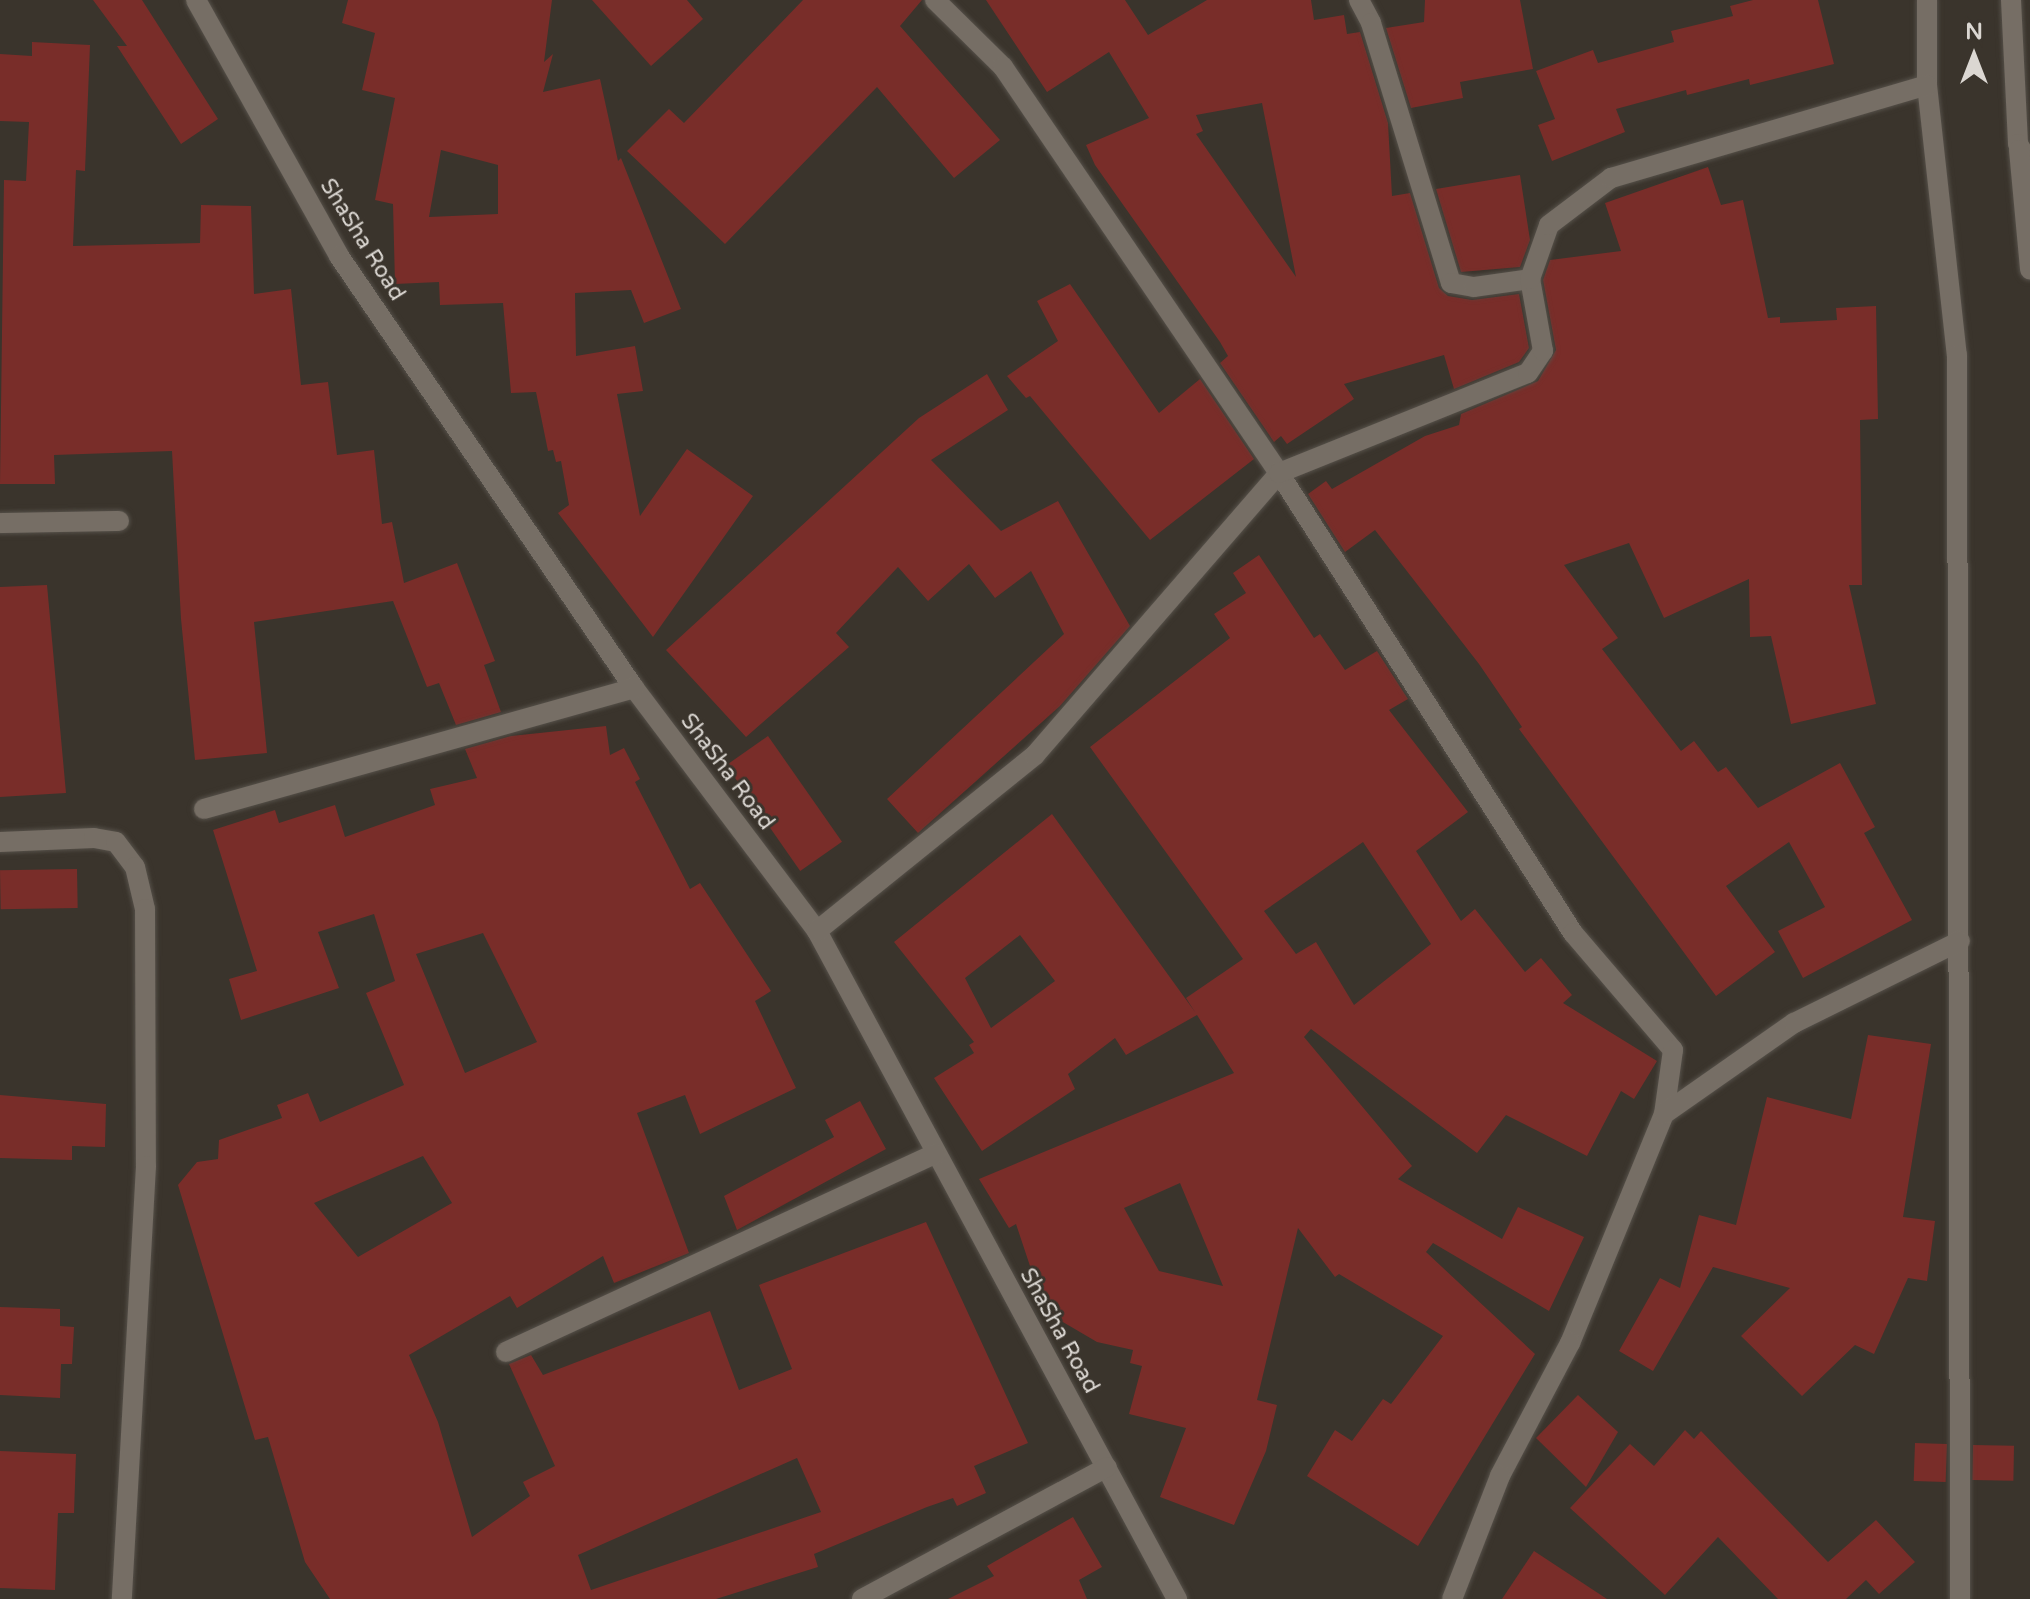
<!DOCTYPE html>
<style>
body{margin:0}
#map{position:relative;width:2030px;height:1599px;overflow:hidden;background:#3a342c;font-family:"Varela Round",sans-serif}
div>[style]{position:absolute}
.building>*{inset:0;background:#792d29;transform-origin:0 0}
.roads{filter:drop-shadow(0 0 2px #555049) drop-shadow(0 0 2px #555049)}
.minor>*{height:20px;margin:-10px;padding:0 10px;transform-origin:10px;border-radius:10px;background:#766e65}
span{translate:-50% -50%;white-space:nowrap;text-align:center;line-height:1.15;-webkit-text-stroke:6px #3a342c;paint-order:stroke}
.street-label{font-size:22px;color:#dbd7d2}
.north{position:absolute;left:1934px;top:16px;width:80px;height:80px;-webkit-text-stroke:6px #3a342c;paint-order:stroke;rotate:0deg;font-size:22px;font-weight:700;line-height:32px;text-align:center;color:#dbd7d2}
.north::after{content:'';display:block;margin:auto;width:28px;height:36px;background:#dbd7d2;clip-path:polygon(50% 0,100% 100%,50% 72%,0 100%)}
</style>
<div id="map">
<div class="building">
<div style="clip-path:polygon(93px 0,142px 0,218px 119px,181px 144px,117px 46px,127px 46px)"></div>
<div style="clip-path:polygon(evenodd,348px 0,552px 0,544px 62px,553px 54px,543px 92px,600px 79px,618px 161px,621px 158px,681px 309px,644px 323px,631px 290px,575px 293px,576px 356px,635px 346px,643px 391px,617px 394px,640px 516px,687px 449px,753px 496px,653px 637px,558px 513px,569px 505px,561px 461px,556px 462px,553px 450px,548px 451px,536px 392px,511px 393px,503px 303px,440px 305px,439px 282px,395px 284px,393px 204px,375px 200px,395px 98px,362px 90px,375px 33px,342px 23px,348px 0,441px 150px,498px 165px,498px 214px,429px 217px,441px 150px)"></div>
<div style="clip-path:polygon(592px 0,687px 0,703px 19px,651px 66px)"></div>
<div style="clip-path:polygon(803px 0,922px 0,900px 26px,1000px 140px,954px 178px,877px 87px,725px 244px,627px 151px,669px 109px,684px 123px)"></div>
<div style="clip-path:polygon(evenodd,986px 0,1125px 0,1148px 35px,1207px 0,1311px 0,1314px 20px,1344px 15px,1347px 34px,1360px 32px,1388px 123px,1392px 196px,1410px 193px,1439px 288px,1448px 296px,1472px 300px,1519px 294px,1529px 348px,1519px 362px,1454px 389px,1444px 355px,1344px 384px,1354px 399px,1287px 444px,1281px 436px,1274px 442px,1220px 363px,1228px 356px,1220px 342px,1095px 165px,1086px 145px,1149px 118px,1109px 52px,1047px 92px,986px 0,1262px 103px,1296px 277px,1196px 134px,1203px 131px,1196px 115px,1262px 103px)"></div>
<div style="clip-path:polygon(1425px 0,1520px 0,1533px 69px,1460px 82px,1463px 98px,1411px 108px,1386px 28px,1424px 22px)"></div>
<div style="clip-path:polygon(1753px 0,1818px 0,1834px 64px,1750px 85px,1749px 79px,1687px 95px,1686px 90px,1616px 109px,1625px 132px,1552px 161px,1538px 125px,1555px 119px,1536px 71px,1593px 50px,1598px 63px,1674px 42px,1671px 31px,1733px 16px,1730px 6px)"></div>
<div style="clip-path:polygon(32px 42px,90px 45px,85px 171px,76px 170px,73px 246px,200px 243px,201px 205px,251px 206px,254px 294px,291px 289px,301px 385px,328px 382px,337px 455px,374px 450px,382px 524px,392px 522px,404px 583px,457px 563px,495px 661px,484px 665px,501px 712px,456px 725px,439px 683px,427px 687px,393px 601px,254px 622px,267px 753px,195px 760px,181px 619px,172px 451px,54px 455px,55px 484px,0 484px,4px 180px,26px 181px,29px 122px,0 121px,0 54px,32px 56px)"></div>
<div style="clip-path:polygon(1708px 167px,1721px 205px,1743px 200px,1768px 318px,1780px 317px,1780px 323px,1837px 320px,1836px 308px,1876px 306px,1878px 419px,1860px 420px,1862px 585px,1849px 585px,1876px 704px,1791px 724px,1771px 636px,1750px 637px,1749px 579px,1664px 618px,1629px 543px,1564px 565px,1618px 638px,1602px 649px,1681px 751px,1694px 741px,1718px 772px,1726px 767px,1758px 808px,1840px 763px,1875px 827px,1864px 833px,1912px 920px,1803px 978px,1778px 931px,1825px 907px,1789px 842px,1726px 886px,1775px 952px,1716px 996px,1519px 729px,1522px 727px,1479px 664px,1375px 530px,1345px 552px,1308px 494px,1326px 481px,1332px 489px,1425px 436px,1459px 425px,1461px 414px,1538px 381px,1556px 350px,1543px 280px,1550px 260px,1621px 251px,1605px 203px)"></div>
<div style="clip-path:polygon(1520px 175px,1530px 240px,1520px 267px,1461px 272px,1436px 189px)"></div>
<div style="clip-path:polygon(1070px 284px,1159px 413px,1200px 379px,1254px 459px,1150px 540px,1030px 396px,1026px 398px,1007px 376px,1058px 341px,1037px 301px)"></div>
<div style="clip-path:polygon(987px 374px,1008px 410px,931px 460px,1001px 531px,1058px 501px,1130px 626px,1060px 706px,918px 833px,887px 799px,1064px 634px,1031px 571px,995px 598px,969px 564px,928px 601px,898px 567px,836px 633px,849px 647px,746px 737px,666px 650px,919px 418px)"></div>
<div style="clip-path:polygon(evenodd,1259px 555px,1314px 638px,1320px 634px,1345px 670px,1377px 651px,1408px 699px,1389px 710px,1468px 812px,1416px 851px,1461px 921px,1475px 909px,1525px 972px,1541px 958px,1572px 995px,1563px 1003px,1657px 1061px,1634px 1099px,1621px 1091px,1587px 1156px,1506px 1115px,1477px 1153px,1311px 1029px,1304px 1037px,1412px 1166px,1398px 1179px,1502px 1239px,1518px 1207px,1584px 1237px,1549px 1311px,1433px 1243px,1426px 1252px,1535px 1354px,1418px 1546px,1307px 1476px,1335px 1430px,1352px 1441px,1383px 1399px,1391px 1404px,1443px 1336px,1339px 1274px,1335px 1277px,1298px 1228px,1257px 1400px,1277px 1405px,1266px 1451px,1234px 1525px,1160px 1497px,1186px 1428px,1129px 1414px,1142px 1366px,1130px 1363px,1133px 1350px,1097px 1342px,1056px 1318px,1032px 1272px,1016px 1224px,1009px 1228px,979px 1179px,1234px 1073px,1197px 1015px,1126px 1055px,1115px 1038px,1068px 1074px,1075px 1089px,982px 1151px,934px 1078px,974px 1053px,969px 1045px,974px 1042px,894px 942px,1052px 814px,1195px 1012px,1186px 998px,1243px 959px,1090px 747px,1230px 638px,1214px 614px,1246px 593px,1233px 573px,1259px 555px,1363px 842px,1431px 944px,1354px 1005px,1316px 942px,1296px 954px,1264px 911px,1363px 842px,1259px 555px,1020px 935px,1055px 981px,991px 1028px,965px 978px,1020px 935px,1259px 555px,1180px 1183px,1223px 1286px,1159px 1271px,1124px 1208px,1180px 1183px)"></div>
<div style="clip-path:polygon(47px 585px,66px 793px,0 797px,0 587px)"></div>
<div style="clip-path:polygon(evenodd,606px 726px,610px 755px,624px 748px,640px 779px,635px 782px,690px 889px,700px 883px,771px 991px,755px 1001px,796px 1088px,700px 1134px,685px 1095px,637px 1113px,689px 1253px,614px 1283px,603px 1256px,517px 1308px,510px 1296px,409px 1355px,438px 1422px,472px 1537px,530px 1496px,523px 1482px,555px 1466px,509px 1364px,531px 1355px,543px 1375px,710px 1311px,739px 1390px,792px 1369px,759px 1285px,926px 1222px,1028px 1443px,974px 1466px,986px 1493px,957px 1506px,953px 1498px,927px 1507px,814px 1554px,818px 1567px,716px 1599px,330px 1599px,305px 1562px,268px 1437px,255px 1440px,178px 1185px,197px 1162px,218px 1159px,219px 1140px,282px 1118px,277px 1105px,308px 1093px,320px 1122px,404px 1085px,366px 993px,395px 981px,374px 914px,318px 932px,339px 988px,241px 1020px,229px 979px,257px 971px,213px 830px,275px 810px,279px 823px,335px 805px,345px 837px,435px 805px,430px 789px,477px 778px,465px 749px,511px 736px,606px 726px,483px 933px,537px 1042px,465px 1073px,416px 954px,483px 933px,606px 726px,423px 1156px,452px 1203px,358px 1257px,314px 1203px,423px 1156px,606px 726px,797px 1458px,821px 1512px,591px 1590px,578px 1555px,797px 1458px)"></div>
<div style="left:768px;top:736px;width:129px;height:51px;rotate:55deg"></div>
<div style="left:77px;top:869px;width:39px;height:77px;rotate:89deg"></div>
<div style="clip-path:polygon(1868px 1035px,1931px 1044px,1903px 1217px,1935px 1221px,1927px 1281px,1908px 1278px,1874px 1354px,1855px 1345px,1802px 1396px,1741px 1336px,1790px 1288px,1713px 1267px,1653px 1371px,1619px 1351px,1660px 1278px,1680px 1288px,1699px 1215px,1736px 1225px,1767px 1097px,1851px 1119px)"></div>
<div style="clip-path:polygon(0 1095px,106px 1104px,105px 1147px,72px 1146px,72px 1160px,0 1158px)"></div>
<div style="clip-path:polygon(860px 1101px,886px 1149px,737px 1230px,724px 1196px,834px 1137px,825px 1120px)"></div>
<div style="clip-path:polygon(0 1307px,60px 1309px,60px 1326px,74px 1327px,72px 1364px,61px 1364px,60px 1398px,0 1395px)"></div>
<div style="clip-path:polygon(1578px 1395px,1618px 1432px,1586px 1487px,1536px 1438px)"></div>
<div style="clip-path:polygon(1685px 1430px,1694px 1439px,1701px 1431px,1828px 1562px,1876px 1520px,1915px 1562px,1879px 1594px,1866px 1580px,1846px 1599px,1778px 1599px,1718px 1537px,1665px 1595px,1570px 1508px,1630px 1444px,1654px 1466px)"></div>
<div style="left:1915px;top:1443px;width:32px;height:38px;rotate:2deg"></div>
<div style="left:1973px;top:1445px;width:41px;height:35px;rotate:1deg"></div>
<div style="clip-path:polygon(0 1451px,76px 1454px,74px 1513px,58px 1513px,55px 1590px,0 1588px)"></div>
<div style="clip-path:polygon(1073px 1517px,1102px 1567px,1079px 1580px,1087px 1599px,948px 1599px,994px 1576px,987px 1566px)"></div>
<div style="clip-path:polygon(1534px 1551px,1607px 1599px,1502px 1599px)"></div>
</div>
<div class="roads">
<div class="minor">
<div style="left:196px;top:0;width:293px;rotate:60.8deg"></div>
<div style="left:339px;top:256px;width:523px;rotate:55.67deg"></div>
<div style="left:634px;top:688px;width:304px;rotate:53deg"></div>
<div style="left:817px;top:931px;width:759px;rotate:61.68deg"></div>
<div style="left:935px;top:0;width:95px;rotate:44.6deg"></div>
<div style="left:1003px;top:67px;width:491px;rotate:55.8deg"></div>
<div style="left:1279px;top:473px;width:546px;rotate:57.42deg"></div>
<div style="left:1573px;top:933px;width:154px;rotate:49.5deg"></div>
<div style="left:1673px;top:1050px;width:65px;rotate:98deg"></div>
<div style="left:1664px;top:1114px;width:248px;rotate:112.3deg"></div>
<div style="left:1570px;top:1343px;width:150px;rotate:117.8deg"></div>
<div style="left:1500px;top:1476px;width:132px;rotate:111.3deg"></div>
<div style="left:1359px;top:0;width:26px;rotate:62deg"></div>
<div style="left:1371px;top:23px;width:272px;rotate:72.9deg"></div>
<div style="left:1451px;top:283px;width:23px;rotate:10deg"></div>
<div style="left:1474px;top:287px;width:57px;rotate:-8.1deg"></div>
<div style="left:1927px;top:0;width:85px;rotate:90deg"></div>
<div style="left:1927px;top:85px;width:272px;rotate:83.7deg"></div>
<div style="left:1957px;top:355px;width:1244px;rotate:89.86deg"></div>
<div style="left:2011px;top:0;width:144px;rotate:87.2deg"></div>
<div style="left:2018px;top:144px;width:23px;rotate:59deg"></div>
<div style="left:2019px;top:150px;width:120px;rotate:84.7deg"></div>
<div style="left:0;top:523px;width:119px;rotate:-1deg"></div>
<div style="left:204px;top:809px;width:447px;rotate:-15.7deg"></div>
<div style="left:0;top:842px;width:94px;rotate:-2.4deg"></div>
<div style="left:94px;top:838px;width:22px;rotate:10deg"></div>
<div style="left:116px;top:842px;width:31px;rotate:53deg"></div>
<div style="left:135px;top:867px;width:43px;rotate:76.6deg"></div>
<div style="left:145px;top:909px;width:257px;rotate:89.8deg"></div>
<div style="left:146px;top:1166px;width:434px;rotate:93.2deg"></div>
<div style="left:817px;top:931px;width:280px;rotate:-38.9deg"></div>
<div style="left:1035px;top:755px;width:373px;rotate:-49.1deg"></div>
<div style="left:1279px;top:473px;width:268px;rotate:-21.9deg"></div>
<div style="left:1528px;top:373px;width:27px;rotate:-56deg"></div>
<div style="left:1543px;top:351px;width:73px;rotate:-100.2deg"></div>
<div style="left:1530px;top:279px;width:57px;rotate:-70.6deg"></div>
<div style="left:1549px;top:225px;width:78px;rotate:-37.2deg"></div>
<div style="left:1611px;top:178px;width:329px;rotate:-16.4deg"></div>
<div style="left:1664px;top:1114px;width:159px;rotate:-35deg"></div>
<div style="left:1794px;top:1023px;width:185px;rotate:-26.3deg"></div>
<div style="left:506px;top:1352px;width:472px;rotate:-24.8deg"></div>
<div style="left:862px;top:1599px;width:278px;rotate:-28.3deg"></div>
</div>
</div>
<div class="street-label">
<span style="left:362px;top:240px;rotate:58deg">ShaSha Road</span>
<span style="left:727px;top:772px;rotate:53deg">ShaSha Road</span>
<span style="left:1059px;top:1331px;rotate:61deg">ShaSha Road</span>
</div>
<div class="north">N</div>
</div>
